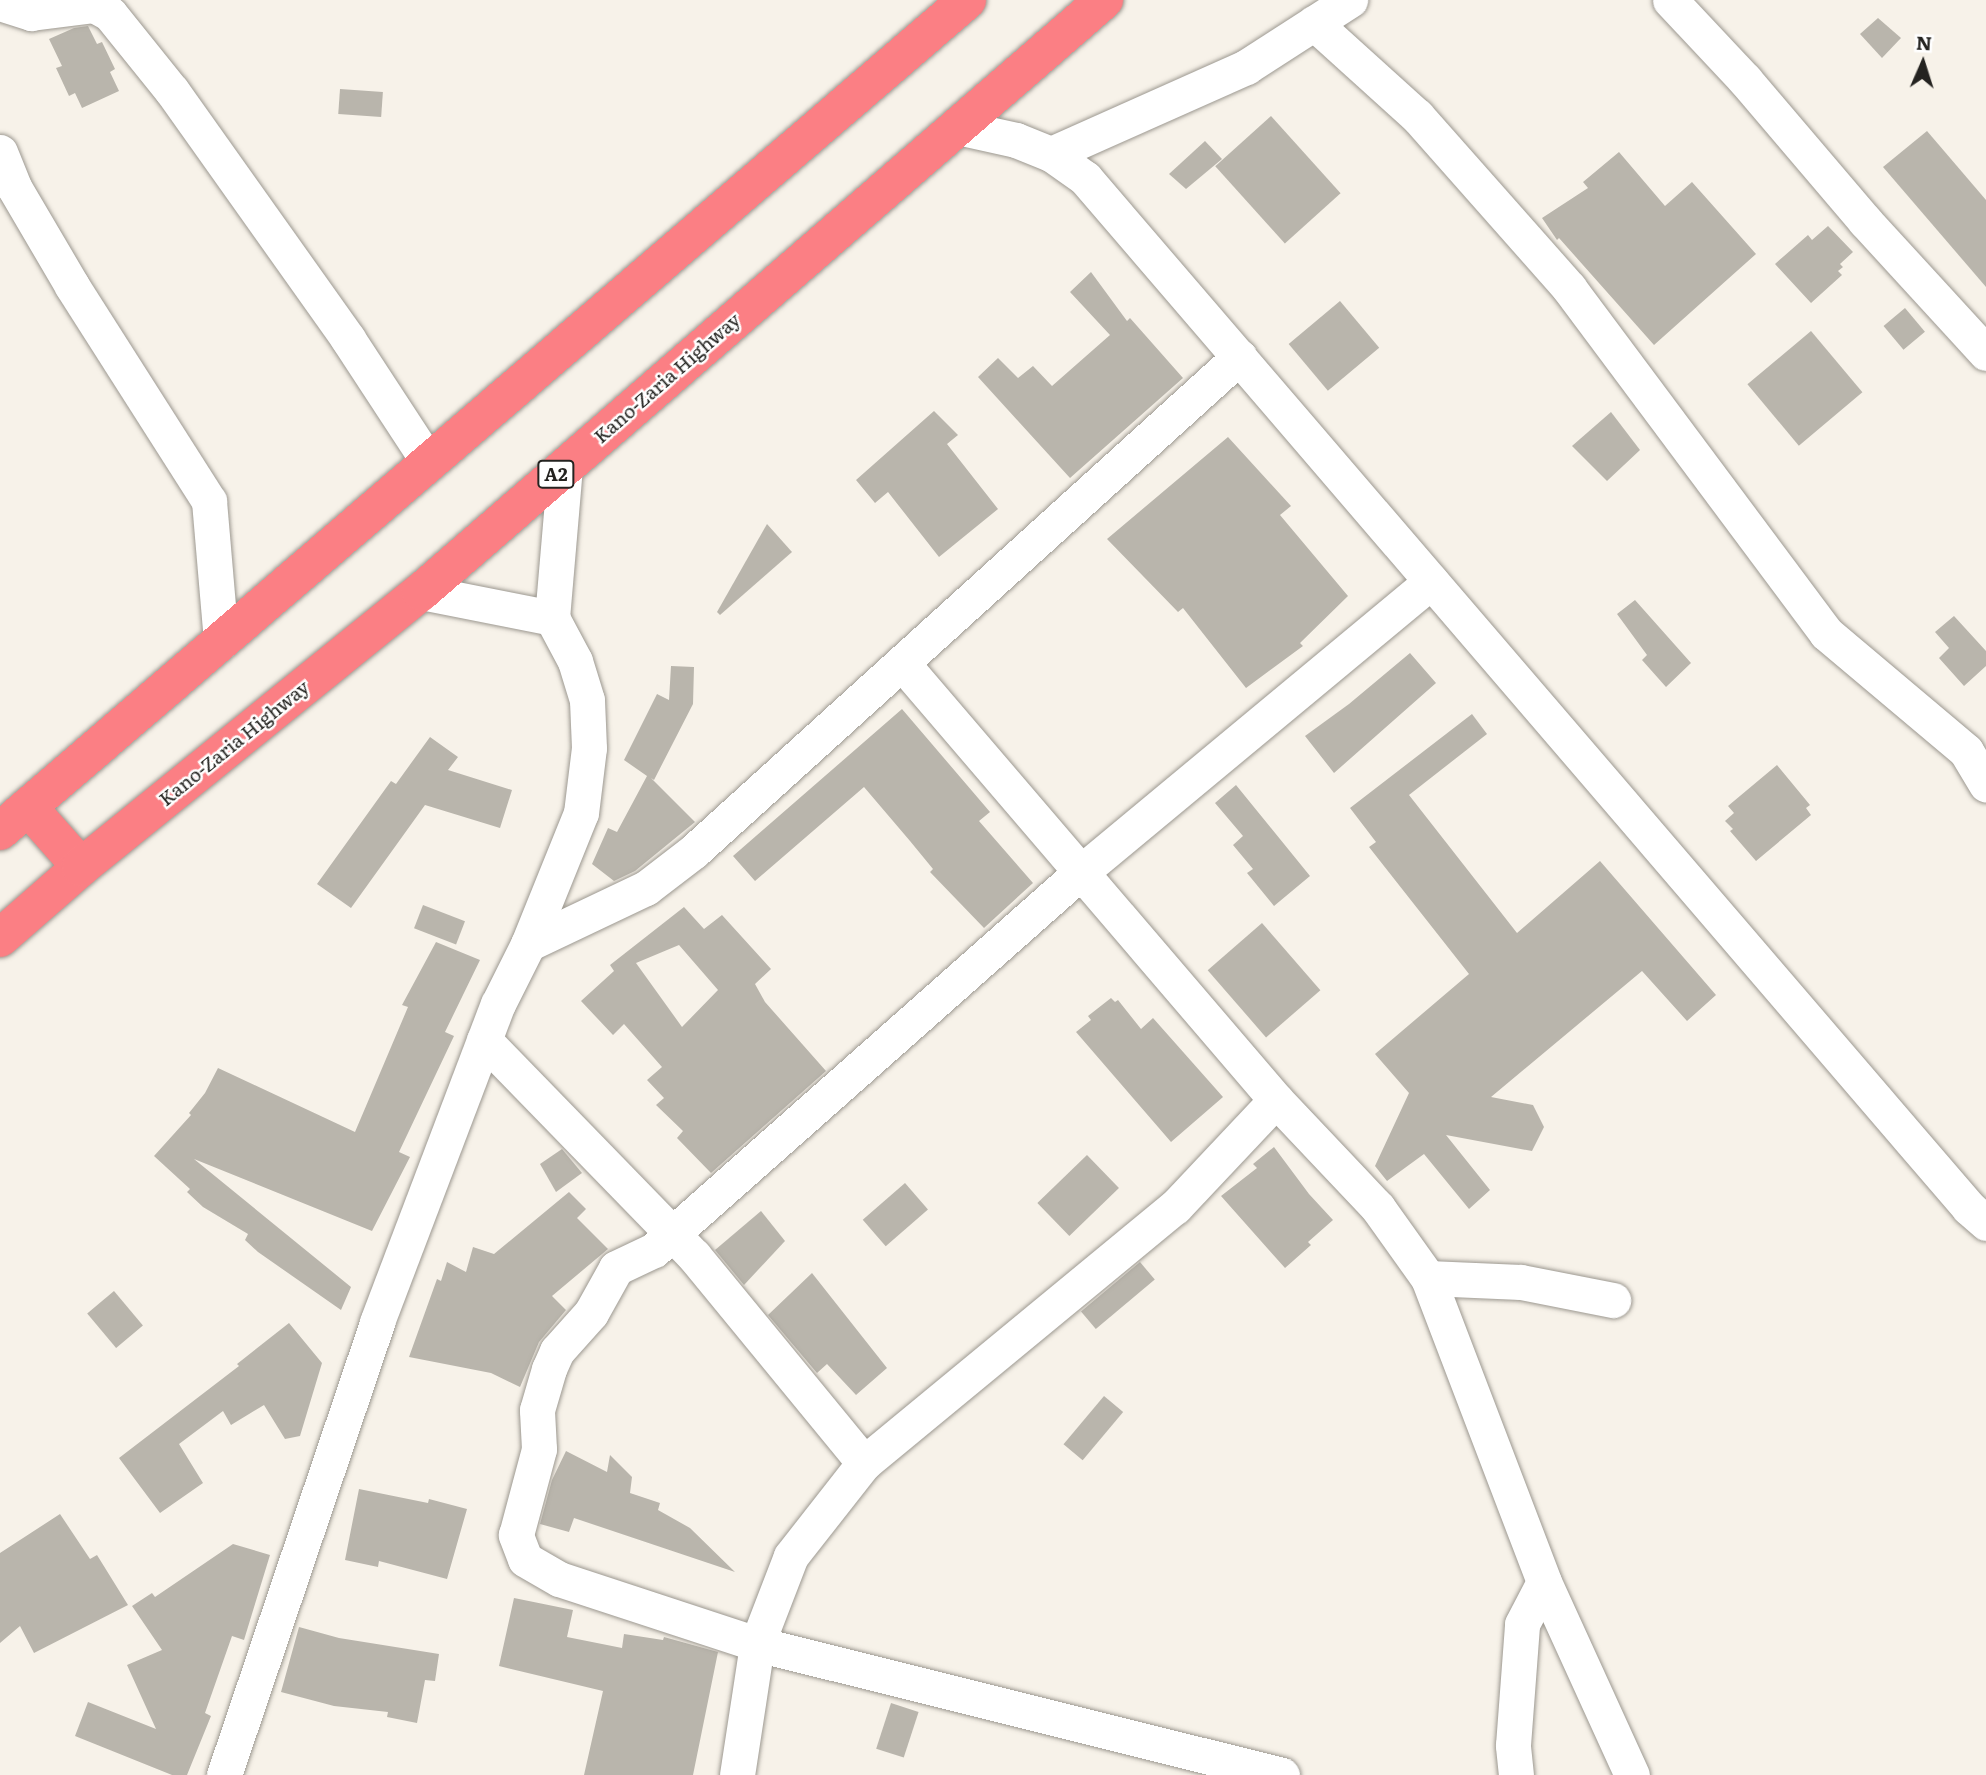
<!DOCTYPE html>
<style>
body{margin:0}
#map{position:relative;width:1986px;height:1775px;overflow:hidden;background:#f7f2e9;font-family:Literata,serif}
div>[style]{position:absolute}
.building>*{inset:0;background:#b9b5ac;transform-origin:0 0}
.roads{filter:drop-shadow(0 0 2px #9c9890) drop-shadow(0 0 2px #9c9890)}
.minor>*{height:35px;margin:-17.5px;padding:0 17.5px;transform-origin:17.5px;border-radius:17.5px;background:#fff}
.highway>*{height:38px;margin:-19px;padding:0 19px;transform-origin:19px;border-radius:19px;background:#fb7f84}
span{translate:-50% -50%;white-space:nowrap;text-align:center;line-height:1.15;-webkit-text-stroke:5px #fff;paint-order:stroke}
.shield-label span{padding:2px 5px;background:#fff;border:2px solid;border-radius:5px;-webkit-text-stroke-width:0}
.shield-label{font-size:18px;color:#242320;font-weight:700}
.street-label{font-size:19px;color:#242320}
.north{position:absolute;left:1888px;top:28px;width:70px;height:70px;-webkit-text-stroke:5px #fff;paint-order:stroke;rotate:3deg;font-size:19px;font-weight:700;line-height:28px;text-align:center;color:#242320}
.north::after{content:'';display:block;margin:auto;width:24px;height:32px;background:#242320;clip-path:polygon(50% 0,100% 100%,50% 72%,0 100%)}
</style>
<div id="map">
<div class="building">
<div style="clip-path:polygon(1878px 18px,1901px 38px,1882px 58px,1860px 34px)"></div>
<div style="clip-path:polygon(88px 26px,97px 44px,102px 42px,115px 69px,110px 72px,119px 91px,82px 108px,75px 93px,69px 96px,56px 68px,62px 66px,49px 39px,74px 28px)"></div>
<div style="left:340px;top:89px;width:43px;height:25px;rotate:4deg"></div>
<div style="left:1271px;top:116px;width:104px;height:75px;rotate:48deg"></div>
<div style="clip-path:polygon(1927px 131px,1986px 200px,1986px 287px,1883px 167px)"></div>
<div style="clip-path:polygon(1205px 141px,1222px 159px,1186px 189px,1169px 174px)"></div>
<div style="clip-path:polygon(1619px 152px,1665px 206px,1692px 182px,1756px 254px,1654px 345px,1559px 238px,1557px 240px,1542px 218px,1588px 188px,1583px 182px)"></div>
<div style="clip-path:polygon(1828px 226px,1853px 252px,1840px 264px,1843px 267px,1838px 271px,1842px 275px,1811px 303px,1775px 264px,1808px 235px,1812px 240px)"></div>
<div style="clip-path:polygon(1091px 272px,1127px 321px,1130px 318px,1183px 378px,1070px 478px,978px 377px,998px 358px,1018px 378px,1033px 366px,1052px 386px,1110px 335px,1070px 292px)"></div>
<div style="left:1340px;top:301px;width:61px;height:67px;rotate:50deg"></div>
<div style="left:1905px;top:308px;width:31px;height:28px;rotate:50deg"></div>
<div style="left:1811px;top:331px;width:80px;height:83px;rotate:50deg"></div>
<div style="clip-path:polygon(934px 411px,958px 435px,947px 444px,998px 509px,939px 557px,888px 492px,875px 503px,856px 480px)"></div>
<div style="clip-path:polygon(1611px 412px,1640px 450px,1607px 481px,1572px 446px)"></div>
<div style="clip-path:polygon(1228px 437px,1291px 506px,1280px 515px,1348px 596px,1300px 643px,1303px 646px,1246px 688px,1183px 608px,1178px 612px,1107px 539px)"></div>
<div style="clip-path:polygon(767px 524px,792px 552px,720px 615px,717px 612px)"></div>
<div style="clip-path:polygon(1635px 600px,1691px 663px,1666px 687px,1642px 660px,1647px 655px,1617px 614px)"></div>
<div style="clip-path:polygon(1954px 616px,1986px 651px,1986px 666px,1964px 686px,1939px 658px,1949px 648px,1935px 632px)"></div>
<div style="clip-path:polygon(1410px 653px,1436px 683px,1334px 773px,1305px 736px,1349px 704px)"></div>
<div style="clip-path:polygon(671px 666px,694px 667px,693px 704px,654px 780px,651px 778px,695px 822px,635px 871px,614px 881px,592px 864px,608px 828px,617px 832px,647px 776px,624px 760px,657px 694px,669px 700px)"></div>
<div style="clip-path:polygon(902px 709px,990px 812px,979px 821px,1033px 883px,984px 928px,930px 872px,933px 869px,910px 841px,864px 787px,755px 881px,733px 856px)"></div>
<div style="clip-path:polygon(1472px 714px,1487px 734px,1409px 795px,1517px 933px,1600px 861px,1716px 995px,1687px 1021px,1642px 971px,1491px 1097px,1533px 1105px,1544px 1127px,1532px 1151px,1446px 1135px,1490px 1190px,1469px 1209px,1424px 1154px,1387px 1181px,1375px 1166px,1409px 1093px,1375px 1054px,1469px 974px,1369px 847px,1376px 842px,1350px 808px)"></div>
<div style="clip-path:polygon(430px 737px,458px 757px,448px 770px,512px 790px,500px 828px,425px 805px,351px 908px,317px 884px,391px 781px,396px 784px)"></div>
<div style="clip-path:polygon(1777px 765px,1810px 805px,1806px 808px,1811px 815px,1756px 861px,1730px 831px,1733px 829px,1725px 821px,1734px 813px,1728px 806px)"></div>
<div style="clip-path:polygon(1236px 785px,1310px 876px,1274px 906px,1247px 873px,1253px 869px,1233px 845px,1243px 836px,1215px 803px)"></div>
<div style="left:423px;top:905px;width:45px;height:25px;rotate:21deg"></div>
<div style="clip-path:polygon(evenodd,684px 907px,704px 929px,722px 915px,771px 969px,755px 984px,765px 1002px,826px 1071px,711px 1173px,677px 1138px,683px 1131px,656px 1105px,664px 1098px,647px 1080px,662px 1067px,624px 1024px,613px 1035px,581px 1001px,614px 971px,610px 965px,684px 907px,679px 945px,718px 990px,682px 1027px,636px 963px,679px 945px)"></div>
<div style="left:1262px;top:923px;width:89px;height:72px;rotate:49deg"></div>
<div style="clip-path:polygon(436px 942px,480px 960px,445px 1032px,454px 1036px,399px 1152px,410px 1157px,372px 1231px,194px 1159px,351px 1287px,341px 1310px,258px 1252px,245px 1240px,248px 1234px,203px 1207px,187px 1192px,190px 1189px,154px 1156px,191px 1115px,189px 1113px,205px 1093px,218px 1068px,355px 1132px,408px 1007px,402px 1005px)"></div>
<div style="clip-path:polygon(1111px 998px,1115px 1002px,1118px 1000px,1141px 1029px,1153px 1018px,1223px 1097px,1171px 1142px,1076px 1032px,1091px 1020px,1088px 1016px)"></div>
<div style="clip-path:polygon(1274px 1147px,1309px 1194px,1333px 1220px,1308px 1242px,1311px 1245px,1285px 1268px,1221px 1196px,1257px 1168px,1253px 1164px)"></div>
<div style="clip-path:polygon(562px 1149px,582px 1173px,556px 1192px,540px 1164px)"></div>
<div style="left:1087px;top:1155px;width:46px;height:69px;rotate:46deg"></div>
<div style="left:905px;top:1183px;width:35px;height:56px;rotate:49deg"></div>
<div style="clip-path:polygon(569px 1192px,586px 1209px,577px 1218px,608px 1249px,552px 1296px,566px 1310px,539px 1342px,520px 1387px,491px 1373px,409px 1357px,437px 1279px,441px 1281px,447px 1262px,466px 1272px,473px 1247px,494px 1254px)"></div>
<div style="clip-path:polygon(761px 1211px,785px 1241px,744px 1285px,715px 1250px)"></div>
<div style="left:1140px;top:1262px;width:23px;height:77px;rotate:50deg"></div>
<div style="clip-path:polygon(812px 1273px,887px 1368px,856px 1395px,827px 1364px,817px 1373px,768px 1315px)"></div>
<div style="left:114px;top:1291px;width:45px;height:35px;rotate:50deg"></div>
<div style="clip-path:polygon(289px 1323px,322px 1363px,300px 1436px,285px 1439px,264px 1405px,231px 1425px,223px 1411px,179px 1444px,203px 1483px,160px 1513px,119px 1458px,239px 1366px,237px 1364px)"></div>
<div style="left:1104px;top:1396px;width:25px;height:63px;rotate:40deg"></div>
<div style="clip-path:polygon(566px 1451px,607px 1472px,610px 1455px,632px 1477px,630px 1493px,660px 1503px,658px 1510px,690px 1528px,735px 1572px,574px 1518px,569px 1532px,540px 1524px,552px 1480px)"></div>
<div style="clip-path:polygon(359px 1489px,428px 1503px,429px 1499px,467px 1509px,447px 1579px,379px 1561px,378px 1567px,345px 1560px)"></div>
<div style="clip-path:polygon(60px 1514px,90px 1559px,97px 1555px,128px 1605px,34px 1653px,20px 1626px,0 1643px,0 1553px)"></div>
<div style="clip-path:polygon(233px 1544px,270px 1555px,244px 1640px,232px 1636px,205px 1713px,211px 1716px,187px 1775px,172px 1775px,75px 1736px,88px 1702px,156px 1729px,127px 1665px,162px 1650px,132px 1606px,152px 1593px,155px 1597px)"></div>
<div style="clip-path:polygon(514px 1598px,573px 1610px,567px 1637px,622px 1648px,624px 1634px,663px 1640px,664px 1637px,718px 1652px,693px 1775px,584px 1775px,603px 1691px,499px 1666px)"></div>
<div style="clip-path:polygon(299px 1627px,339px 1638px,439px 1654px,435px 1681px,425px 1680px,417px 1723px,387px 1717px,388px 1712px,334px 1706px,281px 1692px)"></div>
<div style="left:891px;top:1703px;width:29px;height:48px;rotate:18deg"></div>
</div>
<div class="roads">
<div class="minor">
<div style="left:1670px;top:0;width:110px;rotate:46.8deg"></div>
<div style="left:1745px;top:80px;width:185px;rotate:49.6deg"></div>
<div style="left:1865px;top:221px;width:179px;rotate:47.5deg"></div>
<div style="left:0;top:3px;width:33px;rotate:18deg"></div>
<div style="left:31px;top:13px;width:64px;rotate:-7.2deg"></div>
<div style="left:94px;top:5px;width:18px;rotate:29deg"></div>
<div style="left:110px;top:14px;width:99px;rotate:51.2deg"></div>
<div style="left:172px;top:91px;width:304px;rotate:54.6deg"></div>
<div style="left:348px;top:339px;width:148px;rotate:56.8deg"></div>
<div style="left:1314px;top:23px;width:139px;rotate:42.1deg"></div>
<div style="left:1417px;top:116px;width:230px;rotate:48.5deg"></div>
<div style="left:1569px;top:288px;width:430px;rotate:53.3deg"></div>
<div style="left:1826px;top:633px;width:183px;rotate:40.1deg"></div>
<div style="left:1966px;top:751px;width:39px;rotate:59deg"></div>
<div style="left:957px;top:127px;width:60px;rotate:12.4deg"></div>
<div style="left:1016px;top:140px;width:38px;rotate:22deg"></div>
<div style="left:1051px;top:154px;width:42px;rotate:35.2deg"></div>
<div style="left:1085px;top:178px;width:1357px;rotate:49.36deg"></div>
<div style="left:1969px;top:1208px;width:23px;rotate:41deg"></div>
<div style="left:0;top:152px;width:38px;rotate:68deg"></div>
<div style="left:14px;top:187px;width:115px;rotate:59.6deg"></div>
<div style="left:72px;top:286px;width:255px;rotate:57.5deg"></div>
<div style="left:209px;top:501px;width:141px;rotate:85.1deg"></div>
<div style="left:1051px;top:154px;width:214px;rotate:-24deg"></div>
<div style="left:1246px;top:67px;width:124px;rotate:-32.8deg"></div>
<div style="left:421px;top:592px;width:134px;rotate:11.2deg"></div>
<div style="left:902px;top:663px;width:575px;rotate:49.44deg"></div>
<div style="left:1276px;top:1100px;width:149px;rotate:46.6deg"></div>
<div style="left:1378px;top:1208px;width:86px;rotate:54.5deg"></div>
<div style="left:1428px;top:1278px;width:325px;rotate:69.1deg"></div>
<div style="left:1544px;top:1582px;width:212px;rotate:65.5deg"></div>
<div style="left:528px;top:944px;width:131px;rotate:-25.4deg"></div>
<div style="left:646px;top:888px;width:61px;rotate:-37.6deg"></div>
<div style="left:694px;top:851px;width:736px;rotate:-42.19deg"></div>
<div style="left:484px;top:1040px;width:301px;rotate:45.8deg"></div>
<div style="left:694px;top:1256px;width:268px;rotate:50.6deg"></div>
<div style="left:1428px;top:1278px;width:93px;rotate:2.5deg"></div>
<div style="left:1521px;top:1282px;width:94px;rotate:11.1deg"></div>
<div style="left:224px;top:1775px;width:478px;rotate:-71.3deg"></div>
<div style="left:377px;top:1322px;width:340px;rotate:-69.2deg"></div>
<div style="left:498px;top:1004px;width:67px;rotate:-63.4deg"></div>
<div style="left:528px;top:944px;width:141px;rotate:-68deg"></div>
<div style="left:581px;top:813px;width:65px;rotate:-83deg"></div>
<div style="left:589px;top:748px;width:48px;rotate:-92.4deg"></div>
<div style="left:587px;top:700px;width:41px;rotate:-107.1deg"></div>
<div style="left:575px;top:661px;width:49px;rotate:-118.1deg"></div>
<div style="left:552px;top:618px;width:152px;rotate:-85.1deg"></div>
<div style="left:737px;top:1775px;width:133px;rotate:-81.3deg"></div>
<div style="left:757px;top:1644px;width:94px;rotate:-68.9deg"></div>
<div style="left:791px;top:1556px;width:118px;rotate:-51.9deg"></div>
<div style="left:864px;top:1463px;width:403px;rotate:-39.5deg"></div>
<div style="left:1175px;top:1207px;width:147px;rotate:-46.7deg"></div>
<div style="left:1282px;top:1775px;width:541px;rotate:-165.99deg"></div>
<div style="left:757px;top:1644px;width:208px;rotate:-161.8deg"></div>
<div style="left:559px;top:1579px;width:39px;rotate:-150deg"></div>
<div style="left:525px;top:1559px;width:26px;rotate:-111deg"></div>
<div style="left:516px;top:1535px;width:89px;rotate:-75deg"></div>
<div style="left:539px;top:1449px;width:39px;rotate:-93deg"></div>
<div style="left:537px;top:1410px;width:43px;rotate:-73.7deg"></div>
<div style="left:549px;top:1369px;width:20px;rotate:-66deg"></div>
<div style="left:557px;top:1351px;width:51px;rotate:-48.2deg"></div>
<div style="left:591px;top:1313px;width:51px;rotate:-60.9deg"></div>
<div style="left:616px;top:1268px;width:42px;rotate:-25.3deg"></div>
<div style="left:654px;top:1250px;width:570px;rotate:-41.52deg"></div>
<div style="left:1081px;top:872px;width:455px;rotate:-39.7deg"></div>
<div style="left:1516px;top:1775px;width:30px;rotate:-96deg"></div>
<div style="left:1513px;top:1745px;width:121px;rotate:-85.7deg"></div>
<div style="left:1522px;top:1624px;width:47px;rotate:-62.4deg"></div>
</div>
<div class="highway">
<div style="left:28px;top:807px;width:80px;rotate:48.5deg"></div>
<div style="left:0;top:831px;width:1275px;rotate:-40.67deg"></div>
<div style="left:0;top:938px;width:108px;rotate:-41.2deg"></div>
<div style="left:81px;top:867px;width:437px;rotate:-39deg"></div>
<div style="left:421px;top:592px;width:904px;rotate:-40.92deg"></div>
</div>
</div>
<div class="shield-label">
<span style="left:556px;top:474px">A2</span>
</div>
<div class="street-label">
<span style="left:667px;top:378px;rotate:-41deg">Kano-Zaria Highway</span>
<span style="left:234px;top:743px;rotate:-39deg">Kano-Zaria Highway</span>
</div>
<div class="north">N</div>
</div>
